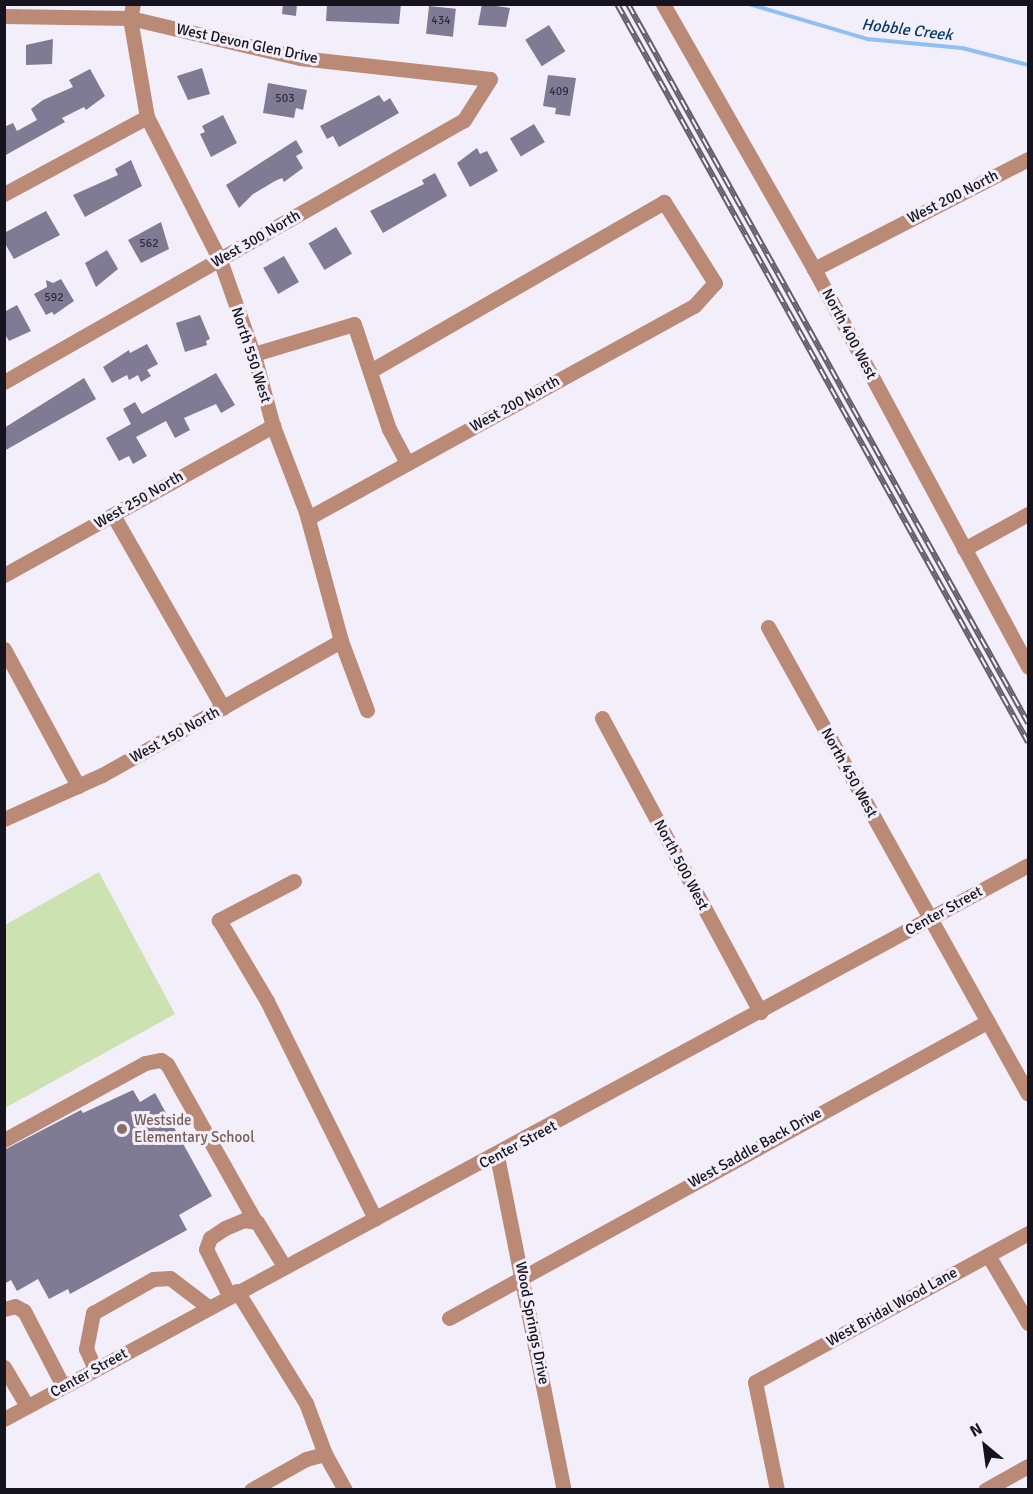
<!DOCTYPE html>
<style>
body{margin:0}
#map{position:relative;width:1033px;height:1494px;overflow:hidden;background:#f2effb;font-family:Signika,sans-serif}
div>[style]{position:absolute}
.green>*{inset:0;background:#cce2b0}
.stream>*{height:4px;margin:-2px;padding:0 2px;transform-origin:2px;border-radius:2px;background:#91bff2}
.building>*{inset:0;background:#807b95;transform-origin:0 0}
.minor>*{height:15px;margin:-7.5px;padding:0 7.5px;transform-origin:7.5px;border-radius:7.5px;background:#bb8a77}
.rail>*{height:6px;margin-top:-3px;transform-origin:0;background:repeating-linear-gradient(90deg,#f2effb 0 11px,#605e68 0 22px);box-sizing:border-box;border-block:2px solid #605e68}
.dots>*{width:16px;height:16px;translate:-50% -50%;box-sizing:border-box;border:3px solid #f2effb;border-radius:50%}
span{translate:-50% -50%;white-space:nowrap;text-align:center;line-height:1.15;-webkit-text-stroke:6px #f2effb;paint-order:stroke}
.number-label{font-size:12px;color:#302d3b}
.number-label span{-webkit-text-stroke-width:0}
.street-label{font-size:15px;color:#15131d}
.education-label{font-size:15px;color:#785e54}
.left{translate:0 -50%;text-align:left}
.water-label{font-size:16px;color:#063966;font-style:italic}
.frame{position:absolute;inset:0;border:6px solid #15131d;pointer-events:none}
.north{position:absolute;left:955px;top:1416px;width:60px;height:60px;-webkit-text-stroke:4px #f2effb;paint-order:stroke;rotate:331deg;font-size:16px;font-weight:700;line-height:24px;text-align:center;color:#15131d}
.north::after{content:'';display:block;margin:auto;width:21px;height:27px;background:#15131d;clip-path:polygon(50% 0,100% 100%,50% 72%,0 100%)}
</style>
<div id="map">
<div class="green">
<div style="clip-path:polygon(99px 872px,175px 1014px,5px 1108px,5px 925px)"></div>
</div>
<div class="stream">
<div style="left:749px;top:4px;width:123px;rotate:16.5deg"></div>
<div style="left:867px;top:39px;width:95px;rotate:5.4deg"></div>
<div style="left:962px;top:48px;width:68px;rotate:14.4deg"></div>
</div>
<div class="building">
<div style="clip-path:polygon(283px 4px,297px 4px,296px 16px,282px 14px)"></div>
<div style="clip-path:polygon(327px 4px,401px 4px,399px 24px,326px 21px)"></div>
<div style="clip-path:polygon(482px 4px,510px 8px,506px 27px,478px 25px)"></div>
<div style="left:429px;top:6px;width:27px;height:28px;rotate:6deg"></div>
<div style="left:549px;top:25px;width:31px;height:28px;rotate:58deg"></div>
<div style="clip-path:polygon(53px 39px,52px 64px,26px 65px,26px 45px)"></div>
<div style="clip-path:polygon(202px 68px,210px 94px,188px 100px,177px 76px)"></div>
<div style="clip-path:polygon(90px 69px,105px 96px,86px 110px,84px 107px,62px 118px,65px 122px,4px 156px,4px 127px,13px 123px,17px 131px,37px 120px,31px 109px,43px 100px,73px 87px,69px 80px)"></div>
<div style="clip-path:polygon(548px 75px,576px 78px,570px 116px,555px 114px,556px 108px,543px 106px)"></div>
<div style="clip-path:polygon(268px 83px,307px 90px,303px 110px,296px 108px,294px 118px,263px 113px)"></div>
<div style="clip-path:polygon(379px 95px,384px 102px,390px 98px,399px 113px,339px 147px,333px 136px,327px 139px,320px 126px)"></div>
<div style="clip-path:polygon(223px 115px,237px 143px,211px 157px,200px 134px,205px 132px,202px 126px)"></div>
<div style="left:534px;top:124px;width:21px;height:28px;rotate:59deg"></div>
<div style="clip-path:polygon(296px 140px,303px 152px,296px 156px,303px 168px,284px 182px,282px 178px,275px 181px,253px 194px,239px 208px,226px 185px)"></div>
<div style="clip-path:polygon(477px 148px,480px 154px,487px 151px,498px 171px,470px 187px,457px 163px)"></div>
<div style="clip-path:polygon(131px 160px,142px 186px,85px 217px,73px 195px,118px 175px,115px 169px)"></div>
<div style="clip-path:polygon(435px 173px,447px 196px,383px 233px,370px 211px,424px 184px,422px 180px)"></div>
<div style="clip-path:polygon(46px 211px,60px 235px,14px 259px,4px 242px,4px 233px)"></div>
<div style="clip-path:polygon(161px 222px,169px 249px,141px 263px,128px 240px)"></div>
<div style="left:336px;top:227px;width:31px;height:32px;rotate:59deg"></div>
<div style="clip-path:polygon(107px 250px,118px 269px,96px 287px,85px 263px)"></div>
<div style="left:284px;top:256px;width:30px;height:24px;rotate:60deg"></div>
<div style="clip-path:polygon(61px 279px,74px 301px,54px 315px,52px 312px,46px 315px,34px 294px,47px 287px,46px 280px,53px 283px)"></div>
<div style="clip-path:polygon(17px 305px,31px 331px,9px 341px,4px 333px,4px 312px)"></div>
<div style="clip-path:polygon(200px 315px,210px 339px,206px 341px,207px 345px,185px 352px,176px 323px)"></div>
<div style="clip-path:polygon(147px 344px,158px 364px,147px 370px,151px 376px,141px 382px,138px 375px,129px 380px,127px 375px,112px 383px,103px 367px,129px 350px,130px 353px)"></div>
<div style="clip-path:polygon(216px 373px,235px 405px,221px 413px,216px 404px,184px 418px,190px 430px,175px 438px,166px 421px,136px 437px,147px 456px,133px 464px,129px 456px,119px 461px,106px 438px,131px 424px,123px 409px,135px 402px,142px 414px)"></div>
<div style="clip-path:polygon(84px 378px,96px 399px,4px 451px,4px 428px)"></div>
<div style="clip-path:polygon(133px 1090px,140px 1102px,155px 1093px,212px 1196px,179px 1215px,187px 1230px,70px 1294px,68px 1289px,49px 1299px,38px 1279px,17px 1291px,11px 1280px,4px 1284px,4px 1150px,81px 1110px,83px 1113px)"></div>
</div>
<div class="minor">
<div style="left:133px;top:4px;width:14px;rotate:102deg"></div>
<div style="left:130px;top:18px;width:100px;rotate:80.3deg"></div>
<div style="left:147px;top:117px;width:161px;rotate:63deg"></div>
<div style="left:220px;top:260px;width:105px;rotate:70.5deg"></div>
<div style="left:255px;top:359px;width:69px;rotate:75deg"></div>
<div style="left:273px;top:426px;width:92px;rotate:69deg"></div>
<div style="left:306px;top:512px;width:134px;rotate:74.8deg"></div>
<div style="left:341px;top:641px;width:74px;rotate:69.4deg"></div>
<div style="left:663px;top:4px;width:305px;rotate:60.3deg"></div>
<div style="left:814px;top:269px;width:452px;rotate:61.7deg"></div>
<div style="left:4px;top:16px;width:126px;rotate:0.9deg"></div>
<div style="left:130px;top:18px;width:175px;rotate:13.2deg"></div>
<div style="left:300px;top:58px;width:191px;rotate:6.3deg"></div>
<div style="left:490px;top:79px;width:49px;rotate:122.4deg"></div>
<div style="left:464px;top:120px;width:529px;rotate:150.34deg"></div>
<div style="left:4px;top:194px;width:162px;rotate:-28.3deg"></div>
<div style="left:814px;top:269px;width:241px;rotate:-27.2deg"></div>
<div style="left:254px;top:354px;width:104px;rotate:-16.7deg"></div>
<div style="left:354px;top:324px;width:111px;rotate:71.6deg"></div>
<div style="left:389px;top:429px;width:38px;rotate:62deg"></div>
<div style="left:113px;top:515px;width:222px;rotate:60.3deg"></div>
<div style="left:308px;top:518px;width:440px;rotate:-28.8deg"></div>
<div style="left:694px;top:306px;width:31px;rotate:-48deg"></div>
<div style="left:715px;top:283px;width:96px;rotate:-122.2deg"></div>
<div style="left:664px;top:202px;width:339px;rotate:150.1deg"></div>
<div style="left:964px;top:549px;width:73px;rotate:-28.7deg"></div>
<div style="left:4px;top:575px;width:308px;rotate:-29deg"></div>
<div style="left:768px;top:627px;width:534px;rotate:60.89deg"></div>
<div style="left:4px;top:649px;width:156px;rotate:61.6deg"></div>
<div style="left:602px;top:718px;width:334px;rotate:61.7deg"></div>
<div style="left:4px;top:819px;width:107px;rotate:-24.2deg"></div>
<div style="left:102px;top:775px;width:274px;rotate:-29.3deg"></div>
<div style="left:294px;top:881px;width:85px;rotate:152.5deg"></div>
<div style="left:219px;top:920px;width:94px;rotate:59.3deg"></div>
<div style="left:267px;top:1001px;width:243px;rotate:63.6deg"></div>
<div style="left:4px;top:1140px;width:161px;rotate:-28.6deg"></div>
<div style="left:145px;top:1063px;width:16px;rotate:-11deg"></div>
<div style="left:161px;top:1060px;width:7px;rotate:34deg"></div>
<div style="left:167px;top:1064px;width:180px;rotate:60.7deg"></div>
<div style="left:497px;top:1156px;width:341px;rotate:78.7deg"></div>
<div style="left:988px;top:1255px;width:79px;rotate:59.5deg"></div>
<div style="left:237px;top:1291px;width:132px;rotate:58.4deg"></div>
<div style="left:306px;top:1403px;width:54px;rotate:69.6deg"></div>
<div style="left:325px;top:1454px;width:41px;rotate:60.9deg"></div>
<div style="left:229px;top:1295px;width:51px;rotate:-116.6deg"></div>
<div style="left:206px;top:1249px;width:12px;rotate:-70deg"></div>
<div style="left:210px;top:1238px;width:18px;rotate:-34deg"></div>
<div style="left:225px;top:1228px;width:21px;rotate:-23deg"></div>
<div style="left:244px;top:1220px;width:13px;rotate:9deg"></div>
<div style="left:257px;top:1222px;width:52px;rotate:58.5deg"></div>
<div style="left:4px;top:1309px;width:11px;rotate:-15deg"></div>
<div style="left:15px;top:1306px;width:10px;rotate:29deg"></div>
<div style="left:24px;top:1311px;width:85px;rotate:62.5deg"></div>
<div style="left:449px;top:1318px;width:614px;rotate:-28.82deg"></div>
<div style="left:4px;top:1367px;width:45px;rotate:59.5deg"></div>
<div style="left:95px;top:1369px;width:22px;rotate:-114deg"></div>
<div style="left:86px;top:1349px;width:37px;rotate:-79deg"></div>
<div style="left:93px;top:1313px;width:69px;rotate:-29.5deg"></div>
<div style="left:153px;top:1279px;width:17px;rotate:-3deg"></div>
<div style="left:170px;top:1278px;width:48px;rotate:37.3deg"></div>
<div style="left:4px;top:1419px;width:1164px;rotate:-28.41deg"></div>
<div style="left:251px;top:1490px;width:63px;rotate:-29.4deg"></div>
<div style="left:306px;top:1459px;width:20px;rotate:-15deg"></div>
<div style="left:777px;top:1490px;width:110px;rotate:-101.5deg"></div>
<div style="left:755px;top:1382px;width:311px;rotate:-28.6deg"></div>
<div style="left:985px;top:1490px;width:49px;rotate:-29.2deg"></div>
</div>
<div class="rail">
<div style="left:617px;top:4px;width:845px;rotate:60.89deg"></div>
<div style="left:628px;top:4px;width:823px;rotate:60.91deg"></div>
</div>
<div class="dots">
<div style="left:122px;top:1129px;background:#8d6e63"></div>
</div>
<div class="number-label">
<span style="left:441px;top:21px">434</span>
<span style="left:559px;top:92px">409</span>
<span style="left:285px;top:99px">503</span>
<span style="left:149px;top:244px">562</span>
<span style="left:54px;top:298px">592</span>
</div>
<div class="street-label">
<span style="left:247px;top:44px;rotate:12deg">West Devon Glen Drive</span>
<span style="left:953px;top:197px;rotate:-27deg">West 200 North</span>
<span style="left:256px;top:239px;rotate:-30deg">West 300 North</span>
<span style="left:849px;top:334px;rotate:62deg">North 400 West</span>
<span style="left:251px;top:355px;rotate:72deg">North 550 West</span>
<span style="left:515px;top:404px;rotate:-29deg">West 200 North</span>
<span style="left:139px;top:500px;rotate:-30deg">West 250 North</span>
<span style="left:175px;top:735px;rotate:-29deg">West 150 North</span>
<span style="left:849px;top:773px;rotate:61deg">North 450 West</span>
<span style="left:681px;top:865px;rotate:62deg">North 500 West</span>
<span style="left:944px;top:911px;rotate:-29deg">Center Street</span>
<span style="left:518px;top:1145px;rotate:-28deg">Center Street</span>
<span style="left:755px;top:1148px;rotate:-29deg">West Saddle Back Drive</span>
<span style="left:892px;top:1307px;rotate:-29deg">West Bridal Wood Lane</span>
<span style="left:532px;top:1323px;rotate:79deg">Wood Springs Drive</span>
<span style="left:89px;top:1373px;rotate:-29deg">Center Street</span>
</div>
<div class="education-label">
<span class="left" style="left:134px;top:1129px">Westside<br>Elementary School</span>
</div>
<div class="water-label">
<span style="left:907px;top:30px;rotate:7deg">Hobble Creek</span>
</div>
<div class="frame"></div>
<div class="north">N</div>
</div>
